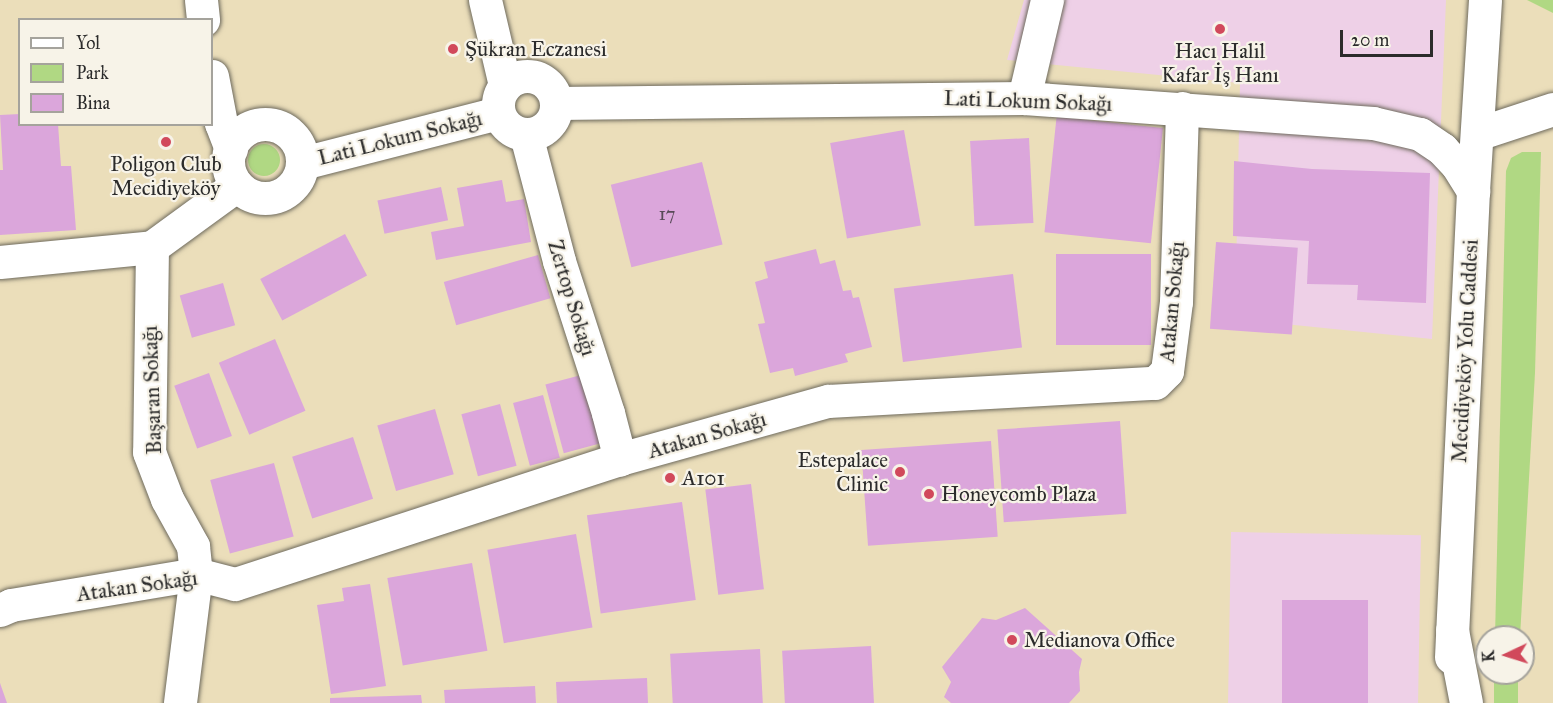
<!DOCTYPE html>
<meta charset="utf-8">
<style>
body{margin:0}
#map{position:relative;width:1553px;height:703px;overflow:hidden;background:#ebdeba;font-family:"IM FELL Great Primer",serif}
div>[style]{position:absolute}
.built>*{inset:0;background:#eed0e7;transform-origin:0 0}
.green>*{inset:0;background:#b0d883;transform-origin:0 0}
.round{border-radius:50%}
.building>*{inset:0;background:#dba6db;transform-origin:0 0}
.roads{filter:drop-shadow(0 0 2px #6e6a5d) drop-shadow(0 0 2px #6e6a5d)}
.minor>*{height:33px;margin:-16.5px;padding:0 16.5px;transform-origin:16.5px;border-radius:16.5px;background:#fff}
.minor>.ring{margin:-16.5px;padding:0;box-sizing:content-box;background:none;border:33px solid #fff;border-radius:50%}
.major>*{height:33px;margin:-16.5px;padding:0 16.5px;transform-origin:16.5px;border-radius:16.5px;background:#fff}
.highway>*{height:33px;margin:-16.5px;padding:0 16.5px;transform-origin:16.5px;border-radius:16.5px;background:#fff}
.dots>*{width:16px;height:16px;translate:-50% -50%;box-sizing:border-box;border:3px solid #f7f3e8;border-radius:50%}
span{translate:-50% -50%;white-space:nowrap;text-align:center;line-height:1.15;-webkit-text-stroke:4.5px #f7f3e8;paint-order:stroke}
.number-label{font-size:18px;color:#574a57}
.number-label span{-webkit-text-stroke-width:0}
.poi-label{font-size:21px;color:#2b2b2b}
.left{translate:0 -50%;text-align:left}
.right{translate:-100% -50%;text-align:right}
.street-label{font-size:21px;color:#2b2b2b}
.legend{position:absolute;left:18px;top:18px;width:195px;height:108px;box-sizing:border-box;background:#f7f3e8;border:2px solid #a5a39c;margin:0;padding:8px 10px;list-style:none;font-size:18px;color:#2b2b2b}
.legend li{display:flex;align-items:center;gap:12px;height:30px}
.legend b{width:30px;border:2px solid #a5a39c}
.north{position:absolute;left:1475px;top:625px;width:60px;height:60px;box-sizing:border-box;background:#f7f3e8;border:2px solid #a5a39c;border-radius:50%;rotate:266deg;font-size:16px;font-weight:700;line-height:24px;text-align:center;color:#2b2b2b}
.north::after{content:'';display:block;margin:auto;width:21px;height:27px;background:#d1495b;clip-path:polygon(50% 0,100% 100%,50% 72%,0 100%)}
.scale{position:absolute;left:1340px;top:30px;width:93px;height:27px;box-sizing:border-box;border:3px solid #2b2b2b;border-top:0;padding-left:8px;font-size:18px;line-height:21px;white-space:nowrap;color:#2b2b2b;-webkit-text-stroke:4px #f7f3e8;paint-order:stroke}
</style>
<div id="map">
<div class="built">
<div style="clip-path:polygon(1024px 0,1446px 0,1432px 339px,1235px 319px,1240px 83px,1007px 60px)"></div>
<div style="left:1231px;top:532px;width:190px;height:171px;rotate:1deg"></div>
</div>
<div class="green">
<div style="clip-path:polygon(1527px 0,1553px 0,1553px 13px)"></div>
<div class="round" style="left:248px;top:144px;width:32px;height:32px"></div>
<div style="clip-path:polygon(1522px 152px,1541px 152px,1535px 373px,1520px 637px,1495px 637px,1506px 171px,1511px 158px)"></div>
<div style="left:1494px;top:673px;width:24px;height:30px"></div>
</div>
<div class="building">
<div style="clip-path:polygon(20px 114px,20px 124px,58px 124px,61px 166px,71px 166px,76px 230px,0 235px,0 170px,3px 170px,0 115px)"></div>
<div style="left:1163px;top:128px;width:116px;height:107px;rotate:96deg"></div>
<div style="left:904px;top:130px;width:97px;height:75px;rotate:80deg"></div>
<div style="left:1029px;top:138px;width:85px;height:59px;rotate:87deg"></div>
<div style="clip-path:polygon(1234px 161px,1312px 169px,1430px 173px,1426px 303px,1357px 300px,1358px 285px,1307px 284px,1309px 241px,1233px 236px)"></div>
<div style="left:702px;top:162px;width:85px;height:94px;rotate:76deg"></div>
<div style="clip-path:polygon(502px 180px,506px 202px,524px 199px,531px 242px,436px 260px,431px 232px,464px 226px,457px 188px)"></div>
<div style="left:441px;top:187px;width:34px;height:65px;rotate:78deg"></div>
<div style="left:345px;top:234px;width:47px;height:96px;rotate:62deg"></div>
<div style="left:1216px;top:242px;width:82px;height:87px;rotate:4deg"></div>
<div style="clip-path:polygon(816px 249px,820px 264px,835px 260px,843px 291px,851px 290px,853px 298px,859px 297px,872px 347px,845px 354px,848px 362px,795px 376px,793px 368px,770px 373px,758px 324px,765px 323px,755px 282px,768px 278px,764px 262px)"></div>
<div style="left:1056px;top:254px;width:95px;height:91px"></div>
<div style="left:538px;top:255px;width:45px;height:98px;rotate:74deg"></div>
<div style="left:1013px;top:274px;width:74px;height:120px;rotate:83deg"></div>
<div style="left:223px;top:283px;width:44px;height:45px;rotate:74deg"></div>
<div style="left:275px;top:339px;width:78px;height:61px;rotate:67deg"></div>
<div style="left:209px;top:373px;width:67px;height:37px;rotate:70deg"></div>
<div style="left:585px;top:374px;width:71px;height:41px;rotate:75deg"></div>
<div style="left:543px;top:395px;width:65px;height:31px;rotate:75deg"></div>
<div style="left:500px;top:404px;width:64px;height:40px;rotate:75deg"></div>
<div style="left:435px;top:409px;width:68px;height:60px;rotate:74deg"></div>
<div style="left:1120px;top:421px;width:93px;height:123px;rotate:86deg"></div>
<div style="left:353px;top:437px;width:65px;height:64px;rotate:72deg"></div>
<div style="left:991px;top:441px;width:96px;height:130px;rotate:86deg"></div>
<div style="left:274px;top:463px;width:76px;height:66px;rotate:75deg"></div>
<div style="left:751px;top:484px;width:106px;height:46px;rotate:83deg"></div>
<div style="left:682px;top:502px;width:99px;height:96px;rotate:82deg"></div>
<div style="left:576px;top:534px;width:95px;height:90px;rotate:80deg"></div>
<div style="left:472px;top:563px;width:89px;height:86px;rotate:80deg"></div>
<div style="clip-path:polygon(370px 584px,386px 686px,331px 694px,317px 605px,344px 601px,342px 588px)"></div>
<div style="left:1282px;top:600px;width:86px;height:103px"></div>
<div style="clip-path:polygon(1025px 608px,1082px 659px,1079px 672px,1080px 691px,1069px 703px,951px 703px,944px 697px,951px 682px,942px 667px,982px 618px,996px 620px)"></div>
<div style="left:871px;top:646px;width:57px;height:89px;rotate:87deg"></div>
<div style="left:760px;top:649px;width:54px;height:90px;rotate:87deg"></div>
<div style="clip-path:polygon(647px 678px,648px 703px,557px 703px,556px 682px)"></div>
<div style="clip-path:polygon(0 684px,0 683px,7px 703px,0 703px)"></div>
<div style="clip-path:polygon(535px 686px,536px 703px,445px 703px,444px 690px)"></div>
<div style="clip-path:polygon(421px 695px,422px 703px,330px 703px,330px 698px)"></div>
</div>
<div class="roads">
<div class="minor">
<div style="left:201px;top:0;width:20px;rotate:84deg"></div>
<div style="left:485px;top:0;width:87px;rotate:76.8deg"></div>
<div class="ring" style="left:498px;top:76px;width:25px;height:25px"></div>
<div style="left:212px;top:76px;width:48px;rotate:79.2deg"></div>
<div style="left:221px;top:123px;width:28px;rotate:69deg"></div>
<div style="left:1024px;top:98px;width:101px;rotate:-76.8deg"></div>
<div style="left:556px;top:103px;width:468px;rotate:-0.6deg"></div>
<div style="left:1024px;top:98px;width:350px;rotate:4.1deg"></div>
<div style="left:1373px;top:123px;width:48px;rotate:13.2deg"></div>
<div style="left:1420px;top:134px;width:27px;rotate:34deg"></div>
<div style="left:1442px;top:149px;width:22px;rotate:47deg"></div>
<div style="left:1457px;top:165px;width:31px;rotate:58deg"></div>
<div class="ring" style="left:228px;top:124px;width:41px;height:41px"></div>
<div style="left:526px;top:135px;width:130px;rotate:75.3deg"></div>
<div style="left:559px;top:261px;width:160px;rotate:72.1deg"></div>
<div style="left:608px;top:413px;width:48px;rotate:75.4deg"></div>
<div style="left:303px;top:163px;width:201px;rotate:-14.4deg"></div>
<div style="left:152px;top:247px;width:205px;rotate:90.8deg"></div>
<div style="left:149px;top:452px;width:50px;rotate:69deg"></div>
<div style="left:167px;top:499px;width:54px;rotate:61deg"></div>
<div style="left:193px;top:546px;width:28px;rotate:84deg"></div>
<div style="left:196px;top:574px;width:130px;rotate:97.1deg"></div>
<div style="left:0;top:262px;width:153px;rotate:-5.6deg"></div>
<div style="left:152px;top:247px;width:105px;rotate:-36.1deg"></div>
<div style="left:0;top:610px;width:12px;rotate:-24deg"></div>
<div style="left:11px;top:605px;width:188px;rotate:-9.5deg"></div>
<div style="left:196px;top:574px;width:40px;rotate:14.4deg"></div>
<div style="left:235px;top:584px;width:405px;rotate:-18deg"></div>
<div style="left:620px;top:459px;width:216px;rotate:-15.6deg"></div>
<div style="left:828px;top:401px;width:327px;rotate:-3.2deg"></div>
<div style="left:1155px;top:383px;width:17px;rotate:-45deg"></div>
<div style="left:1167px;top:371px;width:70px;rotate:-82.6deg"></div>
<div style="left:1176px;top:302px;width:194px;rotate:-88.2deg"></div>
</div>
<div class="major">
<div style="left:1477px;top:134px;width:80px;rotate:-18.2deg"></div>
<div style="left:1451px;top:657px;width:467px;rotate:-87.3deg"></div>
<div style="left:1473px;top:191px;width:191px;rotate:-86.4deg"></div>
</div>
<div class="highway">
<div style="left:1452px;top:630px;width:74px;rotate:79.1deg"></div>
</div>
</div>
<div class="dots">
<div style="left:1220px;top:29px;background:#d1495b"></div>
<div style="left:453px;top:49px;background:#d1495b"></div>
<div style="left:166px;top:142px;background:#d1495b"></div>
<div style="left:900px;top:472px;background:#d1495b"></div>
<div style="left:670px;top:478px;background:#d1495b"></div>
<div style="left:929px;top:494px;background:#d1495b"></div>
<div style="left:1012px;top:640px;background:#d1495b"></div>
</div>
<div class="number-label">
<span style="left:667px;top:214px">17</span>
</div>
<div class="poi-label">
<span class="left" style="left:465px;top:49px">Şükran Eczanesi</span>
<span style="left:1220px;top:63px">Hacı Halil<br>Kafar İş Hanı</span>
<span style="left:166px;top:176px">Poligon Club<br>Mecidiyeköy</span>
<span class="right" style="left:888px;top:472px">Estepalace<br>Clinic</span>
<span class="left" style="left:682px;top:478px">A101</span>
<span class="left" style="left:941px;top:494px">Honeycomb Plaza</span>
<span class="left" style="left:1024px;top:640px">Medianova Office</span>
</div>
<div class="street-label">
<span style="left:1028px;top:101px;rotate:2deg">Lati Lokum Sokağı</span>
<span style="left:400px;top:138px;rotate:-14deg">Lati Lokum Sokağı</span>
<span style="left:572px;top:298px;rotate:73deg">Zertop Sokağı</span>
<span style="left:1172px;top:302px;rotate:-85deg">Atakan Sokağı</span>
<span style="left:1465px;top:351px;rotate:-87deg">Mecidiyeköy Yolu Caddesi</span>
<span style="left:152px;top:390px;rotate:-92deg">Başaran Sokağı</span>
<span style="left:707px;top:435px;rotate:-16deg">Atakan Sokağı</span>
<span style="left:137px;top:586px;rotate:-8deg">Atakan Sokağı</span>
</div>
<ul class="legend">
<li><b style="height:8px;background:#fff"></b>Yol</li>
<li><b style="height:16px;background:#b0d883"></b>Park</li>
<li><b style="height:16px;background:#dba6db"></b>Bina</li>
</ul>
<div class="north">K</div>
<div class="scale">20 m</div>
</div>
